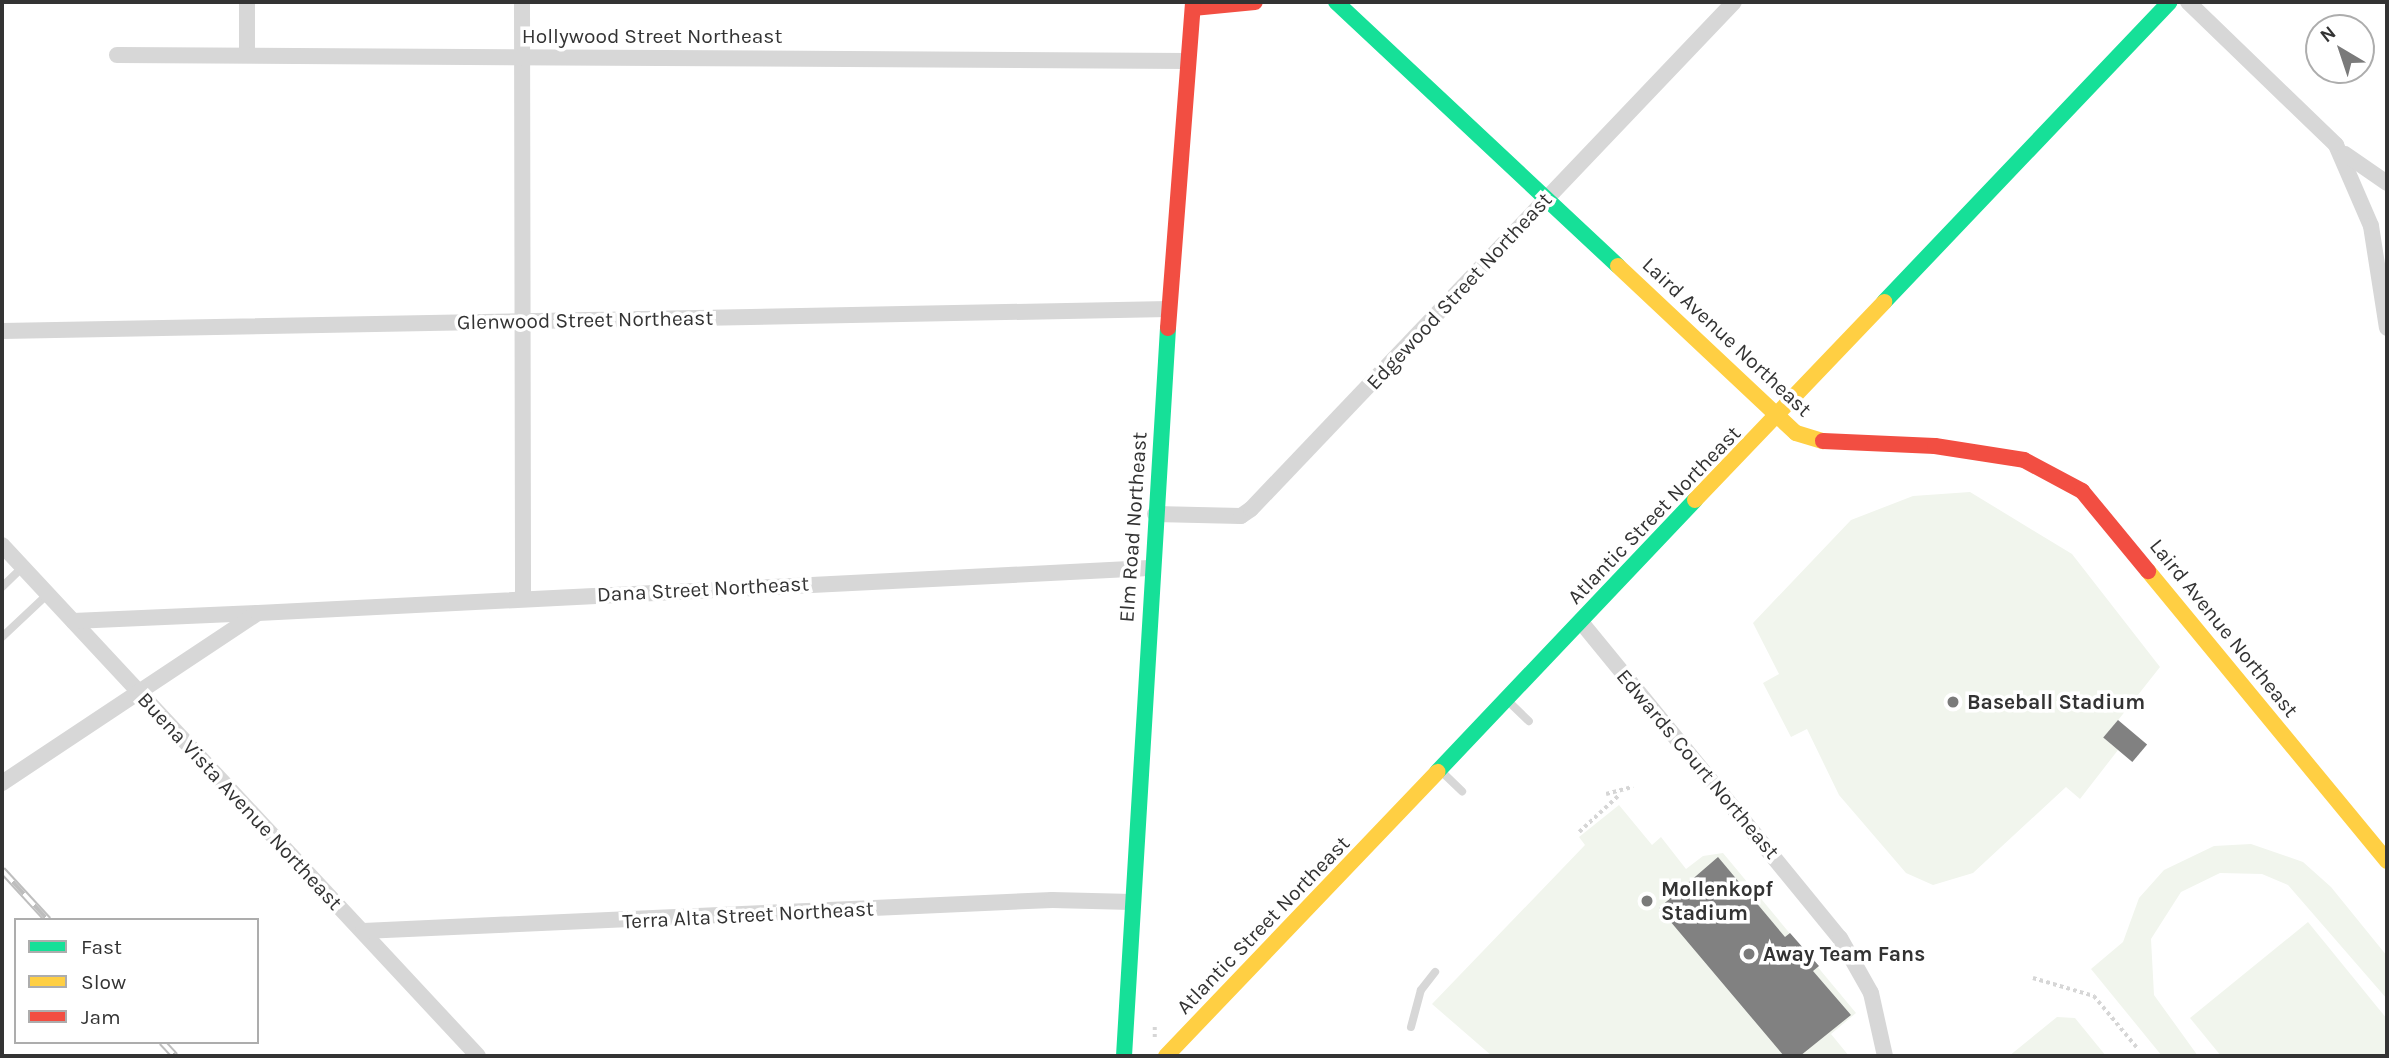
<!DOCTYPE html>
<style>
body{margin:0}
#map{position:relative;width:2389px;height:1058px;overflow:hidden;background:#fff;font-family:Karla,sans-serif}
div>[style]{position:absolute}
.green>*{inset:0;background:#f1f5ed}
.building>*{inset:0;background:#818181;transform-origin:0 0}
.path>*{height:3.5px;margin-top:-1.75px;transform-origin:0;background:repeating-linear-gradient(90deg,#d6d6d6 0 3.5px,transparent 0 7px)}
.lane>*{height:8px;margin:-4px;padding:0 4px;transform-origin:4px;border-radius:4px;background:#d7d7d7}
.street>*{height:16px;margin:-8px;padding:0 8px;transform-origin:8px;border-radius:8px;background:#d7d7d7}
.fast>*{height:16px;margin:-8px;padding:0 8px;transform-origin:8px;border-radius:8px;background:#16e098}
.slow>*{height:16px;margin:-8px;padding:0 8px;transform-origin:8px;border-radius:8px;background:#ffcf43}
.jam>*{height:16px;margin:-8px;padding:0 8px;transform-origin:8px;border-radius:8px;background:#f24e42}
.rail>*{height:8px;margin-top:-4px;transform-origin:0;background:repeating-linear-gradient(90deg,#fff 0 16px,#bebebe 0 32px);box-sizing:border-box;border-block:2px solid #bebebe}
.dots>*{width:19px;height:19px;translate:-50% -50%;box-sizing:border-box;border:4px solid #fff;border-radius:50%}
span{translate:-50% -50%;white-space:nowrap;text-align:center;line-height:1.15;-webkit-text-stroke:7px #fff;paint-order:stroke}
.street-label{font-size:21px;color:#333}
.poi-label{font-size:21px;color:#333;font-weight:700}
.left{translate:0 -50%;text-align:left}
.frame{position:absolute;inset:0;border:4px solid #333;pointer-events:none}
.legend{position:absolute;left:14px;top:918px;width:245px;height:126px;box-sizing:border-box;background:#fff;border:2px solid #adadad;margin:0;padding:9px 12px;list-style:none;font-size:21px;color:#333}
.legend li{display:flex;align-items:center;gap:14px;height:35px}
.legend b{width:35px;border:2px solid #adadad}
.north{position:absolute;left:2305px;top:14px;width:70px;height:70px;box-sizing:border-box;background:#fff;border:2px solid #adadad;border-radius:50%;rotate:321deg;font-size:19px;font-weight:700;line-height:28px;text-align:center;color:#333}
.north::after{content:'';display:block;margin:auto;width:24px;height:32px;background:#7a7a7a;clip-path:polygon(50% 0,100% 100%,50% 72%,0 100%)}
</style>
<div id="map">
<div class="green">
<div style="clip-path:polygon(1970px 492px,2072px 554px,2160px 667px,2104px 738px,2118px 750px,2080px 799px,2066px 787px,1973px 873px,1933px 885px,1906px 873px,1839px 795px,1807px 729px,1791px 737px,1763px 683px,1779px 674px,1753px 623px,1851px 520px,1913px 496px)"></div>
<div style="clip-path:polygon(1619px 805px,1652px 845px,1661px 837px,1686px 869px,1703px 856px,1723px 853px,1856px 1013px,1831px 1034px,1849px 1056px,1492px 1056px,1432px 1004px,1585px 845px,1579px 837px)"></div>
<div style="clip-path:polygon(2251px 844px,2303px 862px,2331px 887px,2387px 956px,2387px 999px,2288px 885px,2262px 874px,2220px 873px,2181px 892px,2151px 939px,2154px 995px,2198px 1056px,2162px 1056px,2091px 969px,2123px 942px,2139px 898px,2164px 870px,2214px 846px)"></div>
<div style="clip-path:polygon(2308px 922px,2387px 1019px,2387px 1056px,2221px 1056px,2190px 1018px)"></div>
<div style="clip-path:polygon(2057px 1017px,2075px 1018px,2106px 1056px,2009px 1056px)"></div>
</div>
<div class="building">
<div style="left:2118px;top:720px;width:38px;height:23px;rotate:40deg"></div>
<div style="clip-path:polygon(1718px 857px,1785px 937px,1790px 933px,1819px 966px,1813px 971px,1851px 1015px,1800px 1056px,1784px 1056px,1659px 908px)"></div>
</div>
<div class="path">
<div style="left:1606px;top:794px;width:28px;rotate:-15deg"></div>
<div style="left:1579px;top:832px;width:53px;rotate:-42.7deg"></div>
<div style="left:2033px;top:978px;width:64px;rotate:16.4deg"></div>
<div style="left:2094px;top:996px;width:70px;rotate:50.2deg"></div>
<div style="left:1155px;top:1027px;width:11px;rotate:90deg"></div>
</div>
<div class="lane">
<div style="left:2px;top:587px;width:29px;rotate:-44deg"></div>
<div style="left:2px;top:637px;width:63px;rotate:-43.1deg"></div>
<div style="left:1508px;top:701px;width:29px;rotate:44deg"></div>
<div style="left:1442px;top:772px;width:28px;rotate:44deg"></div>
<div style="left:1411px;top:1027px;width:38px;rotate:-75deg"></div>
<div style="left:1421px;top:990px;width:23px;rotate:-52deg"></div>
</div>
<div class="street">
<div style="left:522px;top:2px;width:594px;rotate:89.9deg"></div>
<div style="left:2188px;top:2px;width:206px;rotate:44deg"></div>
<div style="left:2336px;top:145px;width:88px;rotate:66.6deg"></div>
<div style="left:2371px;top:226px;width:103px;rotate:81.1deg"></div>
<div style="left:247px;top:53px;width:51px;rotate:-90deg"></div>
<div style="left:117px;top:55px;width:1070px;rotate:0.32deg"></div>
<div style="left:2345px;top:154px;width:51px;rotate:34.6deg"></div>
<div style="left:2px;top:331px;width:1167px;rotate:-1.08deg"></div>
<div style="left:1155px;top:514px;width:86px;rotate:1.3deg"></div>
<div style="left:1241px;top:516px;width:12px;rotate:-35deg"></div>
<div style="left:1251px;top:509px;width:700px;rotate:-46.39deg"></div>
<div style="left:2px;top:545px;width:698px;rotate:47.03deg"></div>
<div style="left:73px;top:621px;width:185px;rotate:-2.5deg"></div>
<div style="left:1581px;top:622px;width:409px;rotate:50.7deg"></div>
<div style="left:1840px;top:938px;width:63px;rotate:60.6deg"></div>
<div style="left:1871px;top:993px;width:65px;rotate:77.5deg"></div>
<div style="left:2px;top:783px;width:307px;rotate:-33.6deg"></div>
<div style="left:258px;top:613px;width:892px;rotate:-2.89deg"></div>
<div style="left:363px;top:931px;width:690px;rotate:-2.58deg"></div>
<div style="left:1052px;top:900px;width:80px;rotate:1.4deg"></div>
</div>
<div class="fast">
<div style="left:1336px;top:2px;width:386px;rotate:43.1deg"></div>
<div style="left:1884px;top:302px;width:414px;rotate:-46.4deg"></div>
<div style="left:1437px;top:772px;width:375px;rotate:-46.5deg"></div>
<div style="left:1124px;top:1056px;width:729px;rotate:-86.54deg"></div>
</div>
<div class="slow">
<div style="left:1618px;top:266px;width:244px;rotate:43.2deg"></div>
<div style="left:1796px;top:433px;width:28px;rotate:17deg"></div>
<div style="left:1695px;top:500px;width:274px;rotate:-46.3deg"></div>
<div style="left:2148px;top:571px;width:376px;rotate:50.5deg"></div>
<div style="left:1166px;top:1056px;width:393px;rotate:-46.3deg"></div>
</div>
<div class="jam">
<div style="left:1193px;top:8px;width:62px;rotate:-5.5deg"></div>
<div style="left:1168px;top:328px;width:327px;rotate:-85.6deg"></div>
<div style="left:1823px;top:441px;width:112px;rotate:2.6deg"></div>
<div style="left:1935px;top:446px;width:90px;rotate:8.9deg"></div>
<div style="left:2024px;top:460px;width:66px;rotate:28.1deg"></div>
<div style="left:2082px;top:491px;width:104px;rotate:50.5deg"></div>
</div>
<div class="rail">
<div style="left:2px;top:870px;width:68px;rotate:47.4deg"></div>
<div style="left:162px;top:1042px;width:19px;rotate:47deg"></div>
</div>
<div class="dots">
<div style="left:1953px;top:702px;background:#7a7a7a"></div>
<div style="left:1647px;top:901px;background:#7a7a7a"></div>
<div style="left:1749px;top:954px;background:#7a7a7a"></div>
</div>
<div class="street-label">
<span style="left:652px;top:36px">Hollywood Street Northeast</span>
<span style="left:1459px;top:291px;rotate:-47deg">Edgewood Street Northeast</span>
<span style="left:585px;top:320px;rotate:-1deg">Glenwood Street Northeast</span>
<span style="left:1727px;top:337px;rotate:43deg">Laird Avenue Northeast</span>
<span style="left:1654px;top:515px;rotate:-46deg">Atlantic Street Northeast</span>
<span style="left:1133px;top:527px;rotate:-86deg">Elm Road Northeast</span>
<span style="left:703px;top:589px;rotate:-3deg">Dana Street Northeast</span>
<span style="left:2224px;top:628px;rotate:51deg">Laird Avenue Northeast</span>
<span style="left:1698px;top:764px;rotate:50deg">Edwards Court Northeast</span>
<span style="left:240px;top:801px;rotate:47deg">Buena Vista Avenue Northeast</span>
<span style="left:748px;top:915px;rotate:-3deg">Terra Alta Street Northeast</span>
<span style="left:1263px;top:925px;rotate:-46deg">Atlantic Street Northeast</span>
</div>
<div class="poi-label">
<span class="left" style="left:1967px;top:702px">Baseball Stadium</span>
<span class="left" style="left:1661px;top:901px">Mollenkopf<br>Stadium</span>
<span class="left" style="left:1763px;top:954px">Away Team Fans</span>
</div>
<div class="frame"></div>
<ul class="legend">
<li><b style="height:9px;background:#16e098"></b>Fast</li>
<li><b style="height:9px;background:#ffcf43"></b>Slow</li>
<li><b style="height:9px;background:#f24e42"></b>Jam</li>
</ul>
<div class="north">N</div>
</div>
